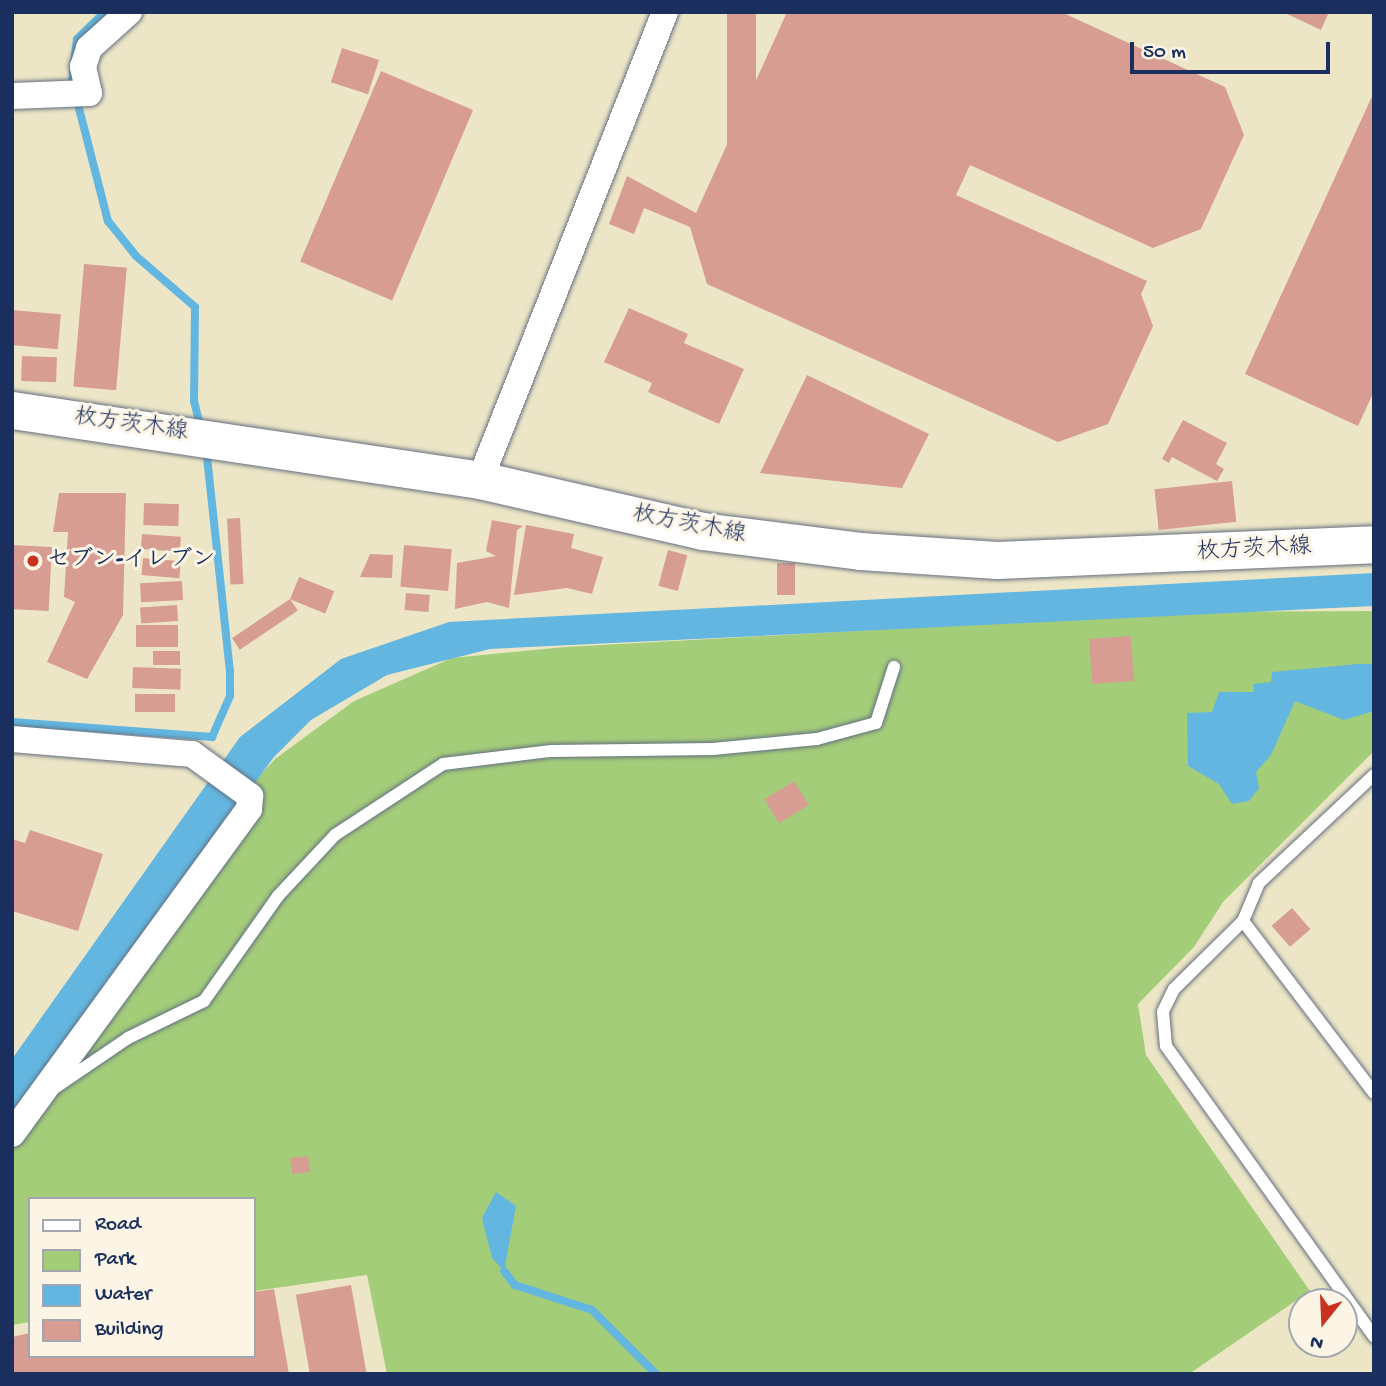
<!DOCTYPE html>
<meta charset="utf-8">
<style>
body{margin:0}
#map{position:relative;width:1386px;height:1386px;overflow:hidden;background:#ede6c6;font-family:"Gochi Hand","Klee One",sans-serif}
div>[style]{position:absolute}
.green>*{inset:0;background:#a4cd79}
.water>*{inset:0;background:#63b6df}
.stream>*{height:8px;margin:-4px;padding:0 4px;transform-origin:4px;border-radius:4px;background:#63b6df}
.building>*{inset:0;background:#d79d92;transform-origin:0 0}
.roads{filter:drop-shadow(0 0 2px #646f82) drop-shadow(0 0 2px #646f82)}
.lane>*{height:12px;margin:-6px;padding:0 6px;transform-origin:6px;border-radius:6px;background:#fff}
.street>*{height:26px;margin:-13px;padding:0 13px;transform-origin:13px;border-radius:13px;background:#fff}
.secondary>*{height:37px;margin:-18.5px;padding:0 18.5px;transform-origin:18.5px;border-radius:18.5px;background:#fff}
.dots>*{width:19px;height:19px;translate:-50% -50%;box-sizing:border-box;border:4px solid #fcf5e5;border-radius:50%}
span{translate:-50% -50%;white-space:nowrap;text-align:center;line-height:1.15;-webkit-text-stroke:6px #fcf5e5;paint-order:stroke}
.street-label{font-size:23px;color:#1b2f5e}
.poi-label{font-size:23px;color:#1b2f5e;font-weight:700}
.left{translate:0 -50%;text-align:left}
.frame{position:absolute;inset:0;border:14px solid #1b2f5e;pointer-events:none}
.legend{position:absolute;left:28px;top:1197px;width:228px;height:161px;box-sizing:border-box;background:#fcf5e5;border:2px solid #a2a6af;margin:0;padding:9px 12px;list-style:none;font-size:21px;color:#1b2f5e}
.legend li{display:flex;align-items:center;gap:14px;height:35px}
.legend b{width:35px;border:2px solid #a2a6af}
.north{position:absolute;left:1288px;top:1288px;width:70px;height:70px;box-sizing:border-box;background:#fcf5e5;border:2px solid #a2a6af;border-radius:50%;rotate:198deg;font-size:19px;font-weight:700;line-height:28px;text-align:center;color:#1b2f5e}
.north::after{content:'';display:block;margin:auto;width:24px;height:32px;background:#c8321e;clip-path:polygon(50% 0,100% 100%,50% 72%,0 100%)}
.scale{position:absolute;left:1130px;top:42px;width:200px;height:32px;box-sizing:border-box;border:4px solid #1b2f5e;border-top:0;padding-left:9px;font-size:21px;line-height:24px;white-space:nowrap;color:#1b2f5e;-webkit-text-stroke:5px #fcf5e5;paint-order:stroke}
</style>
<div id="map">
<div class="green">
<div style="clip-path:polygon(1374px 611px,1374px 751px,1223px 902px,1194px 947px,1138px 1004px,1146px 1055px,1310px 1291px,1189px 1374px,387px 1374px,367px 1275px,254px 1291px,254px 1199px,30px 1199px,30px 1322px,12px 1325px,12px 1095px,223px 816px,275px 759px,354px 701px,452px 658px,565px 647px,1200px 612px)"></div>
</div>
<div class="water">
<div style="clip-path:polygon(1374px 573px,1374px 606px,490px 649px,387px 675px,311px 720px,274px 757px,12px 1112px,12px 1059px,240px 737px,341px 659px,449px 622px)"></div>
<div style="clip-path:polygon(1358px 664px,1374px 664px,1374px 711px,1344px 720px,1295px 701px,1271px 755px,1256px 772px,1259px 788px,1249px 801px,1232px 804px,1219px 784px,1188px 766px,1187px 713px,1212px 712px,1219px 692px,1254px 692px,1253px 684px,1271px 682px,1272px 672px)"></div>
<div style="clip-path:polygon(496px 1192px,516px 1206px,504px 1271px,492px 1258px,482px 1218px)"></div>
</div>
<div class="stream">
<div style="left:105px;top:12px;width:39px;rotate:136deg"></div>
<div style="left:77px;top:39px;width:42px;rotate:96.8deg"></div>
<div style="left:72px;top:81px;width:145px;rotate:75.6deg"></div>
<div style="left:108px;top:221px;width:45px;rotate:51.3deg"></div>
<div style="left:136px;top:256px;width:78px;rotate:40.8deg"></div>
<div style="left:195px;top:307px;width:94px;rotate:90.6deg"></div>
<div style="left:194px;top:401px;width:30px;rotate:76deg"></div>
<div style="left:12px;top:722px;width:201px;rotate:4.3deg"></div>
<div style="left:212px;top:737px;width:45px;rotate:-66.3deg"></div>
<div style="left:230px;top:696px;width:24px;rotate:-90deg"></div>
<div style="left:230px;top:672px;width:224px;rotate:-96.1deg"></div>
<div style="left:504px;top:1271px;width:18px;rotate:52deg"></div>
<div style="left:515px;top:1285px;width:81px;rotate:18deg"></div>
<div style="left:592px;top:1310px;width:91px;rotate:45deg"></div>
</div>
<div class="building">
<div style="left:727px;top:12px;width:29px;height:168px"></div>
<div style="clip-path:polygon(787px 12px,1061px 12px,1225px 87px,1244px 135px,1201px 229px,1153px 248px,970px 165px,956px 195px,1147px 281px,1141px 294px,1153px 326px,1108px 424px,1058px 442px,707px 284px,690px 227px,644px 208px,634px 234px,609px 224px,627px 176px,696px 213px)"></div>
<div style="clip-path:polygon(1283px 12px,1329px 12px,1321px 30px)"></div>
<div style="left:342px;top:48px;width:39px;height:36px;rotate:18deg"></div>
<div style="left:381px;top:71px;width:100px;height:207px;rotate:23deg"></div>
<div style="clip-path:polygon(1374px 92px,1374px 391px,1358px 426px,1245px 374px)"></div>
<div style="left:84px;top:264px;width:43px;height:123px;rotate:5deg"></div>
<div style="clip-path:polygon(629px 308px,688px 334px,684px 343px,744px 369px,719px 424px,648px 392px,652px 383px,604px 362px)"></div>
<div style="left:12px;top:310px;width:49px;height:35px;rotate:5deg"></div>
<div style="left:22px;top:356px;width:35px;height:25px;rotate:2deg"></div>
<div style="clip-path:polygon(807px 375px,929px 434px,902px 488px,760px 473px)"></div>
<div style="clip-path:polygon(1183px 420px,1227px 443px,1216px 464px,1224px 469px,1217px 481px,1172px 457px,1169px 463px,1162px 459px)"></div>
<div style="left:1232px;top:481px;width:41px;height:78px;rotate:84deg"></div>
<div style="clip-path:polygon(59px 493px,126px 493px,123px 615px,87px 679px,47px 662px,75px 602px,64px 597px,68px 532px,53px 532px)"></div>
<div style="left:144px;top:503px;width:35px;height:22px;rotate:2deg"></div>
<div style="left:240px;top:518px;width:66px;height:13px;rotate:87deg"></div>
<div style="clip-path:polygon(492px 520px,523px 526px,517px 530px,509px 608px,487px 602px,455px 609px,457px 563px,496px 556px,486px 551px)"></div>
<div style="clip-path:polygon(526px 525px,574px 534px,571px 548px,603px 557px,592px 594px,567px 588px,514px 595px)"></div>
<div style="left:142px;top:534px;width:39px;height:15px;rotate:4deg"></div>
<div style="left:12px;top:545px;width:40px;height:64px;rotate:3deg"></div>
<div style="left:404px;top:545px;width:48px;height:42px;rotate:5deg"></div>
<div style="left:668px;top:550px;width:20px;height:37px;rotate:15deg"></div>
<div style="clip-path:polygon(370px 554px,393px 555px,392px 578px,360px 577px)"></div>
<div style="left:143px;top:558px;width:38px;height:17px;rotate:5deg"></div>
<div style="left:777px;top:563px;width:18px;height:32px"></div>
<div style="left:299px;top:577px;width:38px;height:24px;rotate:22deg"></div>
<div style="left:182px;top:581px;width:19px;height:42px;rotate:87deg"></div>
<div style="left:406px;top:593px;width:24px;height:17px;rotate:5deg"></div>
<div style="left:290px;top:599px;width:14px;height:70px;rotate:56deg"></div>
<div style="left:177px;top:605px;width:16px;height:37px;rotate:86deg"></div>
<div style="left:136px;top:625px;width:42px;height:22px"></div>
<div style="left:1131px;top:636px;width:45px;height:42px;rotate:86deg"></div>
<div style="left:153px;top:651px;width:27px;height:14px"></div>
<div style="left:133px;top:667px;width:48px;height:21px;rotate:2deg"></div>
<div style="left:135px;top:694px;width:40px;height:18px"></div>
<div style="left:794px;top:781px;width:28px;height:35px;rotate:58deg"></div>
<div style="clip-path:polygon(30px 830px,103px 854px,78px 931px,12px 911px,12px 839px,25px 843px)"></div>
<div style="left:1292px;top:908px;width:28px;height:27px;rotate:49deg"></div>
<div style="left:308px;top:1156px;width:16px;height:18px;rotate:83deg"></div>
<div style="left:351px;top:1285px;width:90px;height:56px;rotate:80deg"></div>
<div style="clip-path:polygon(274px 1289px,289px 1374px,12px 1374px,12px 1337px,30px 1333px,30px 1356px,254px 1356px,254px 1292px)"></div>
</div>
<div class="roads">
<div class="lane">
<div style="left:1374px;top:775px;width:158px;rotate:136.8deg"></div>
<div style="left:1259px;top:883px;width:41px;rotate:112.8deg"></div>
<div style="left:1243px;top:921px;width:97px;rotate:135.4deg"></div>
<div style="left:1174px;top:989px;width:25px;rotate:116deg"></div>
<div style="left:1163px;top:1012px;width:34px;rotate:85deg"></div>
<div style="left:1166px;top:1046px;width:358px;rotate:54.4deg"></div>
<div style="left:1243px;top:921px;width:216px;rotate:52.7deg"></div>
<div style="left:56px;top:1087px;width:87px;rotate:-34.2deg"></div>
<div style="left:128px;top:1038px;width:85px;rotate:-26deg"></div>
<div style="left:204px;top:1001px;width:128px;rotate:-54.8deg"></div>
<div style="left:278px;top:896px;width:83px;rotate:-46.9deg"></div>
<div style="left:335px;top:835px;width:129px;rotate:-33.3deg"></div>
<div style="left:443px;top:764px;width:109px;rotate:-6.9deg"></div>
<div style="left:551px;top:751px;width:162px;rotate:-0.7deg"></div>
<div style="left:713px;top:749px;width:104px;rotate:-5.5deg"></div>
<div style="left:817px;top:739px;width:61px;rotate:-15.2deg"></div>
<div style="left:876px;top:723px;width:59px;rotate:-72.2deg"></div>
</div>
<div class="street">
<div style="left:12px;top:96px;width:77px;rotate:-2.2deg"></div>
<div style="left:89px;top:93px;width:27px;rotate:-103deg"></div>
<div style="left:83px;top:67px;width:20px;rotate:-72deg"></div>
<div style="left:89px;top:48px;width:54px;rotate:-42deg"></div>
<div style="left:480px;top:480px;width:503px;rotate:-68.43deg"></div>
<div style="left:12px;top:739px;width:181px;rotate:4.8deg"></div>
<div style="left:192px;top:754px;width:72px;rotate:35.9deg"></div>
<div style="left:250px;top:796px;width:13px;rotate:94deg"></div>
<div style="left:249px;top:809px;width:402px;rotate:126.1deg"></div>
</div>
<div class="secondary">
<div style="left:12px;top:410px;width:473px;rotate:8.5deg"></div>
<div style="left:480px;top:480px;width:228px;rotate:12.9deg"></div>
<div style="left:702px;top:531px;width:159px;rotate:7.2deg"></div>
<div style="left:860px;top:551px;width:137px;rotate:3.8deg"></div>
<div style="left:997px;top:560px;width:377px;rotate:-2.4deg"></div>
</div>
</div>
<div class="dots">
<div style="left:33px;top:561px;background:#c8321e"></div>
</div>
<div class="street-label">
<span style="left:131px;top:426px;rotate:8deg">枚方茨木線</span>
<span style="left:689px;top:526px;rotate:11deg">枚方茨木線</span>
<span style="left:1254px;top:551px;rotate:-3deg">枚方茨木線</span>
</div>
<div class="poi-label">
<span class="left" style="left:47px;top:561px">セブン-イレブン</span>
</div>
<div class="frame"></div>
<ul class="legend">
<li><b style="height:9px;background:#fff"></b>Road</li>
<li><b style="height:19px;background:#a4cd79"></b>Park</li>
<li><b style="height:19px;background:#63b6df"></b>Water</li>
<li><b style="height:19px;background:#d79d92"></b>Building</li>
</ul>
<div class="north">N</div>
<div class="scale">50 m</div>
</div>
